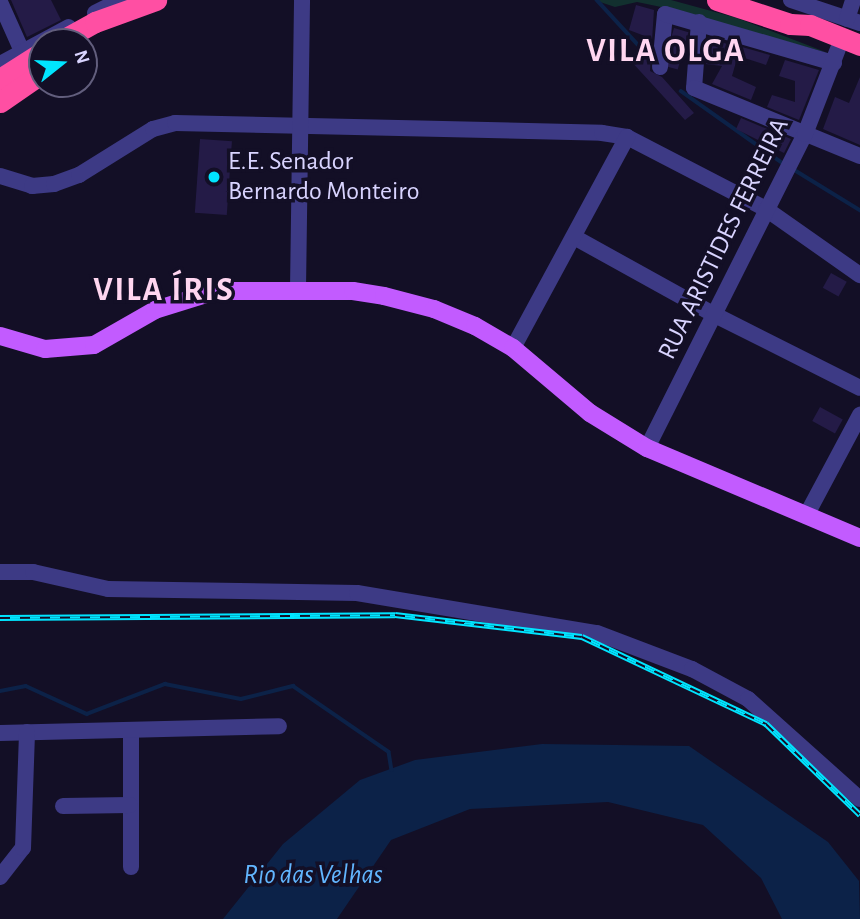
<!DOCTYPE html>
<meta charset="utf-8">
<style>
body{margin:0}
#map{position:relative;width:860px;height:919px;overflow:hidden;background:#130f26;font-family:"Alegreya Sans",sans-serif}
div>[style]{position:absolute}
.green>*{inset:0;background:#12302f}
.water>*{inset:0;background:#0c2248}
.stream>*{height:3.5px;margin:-1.75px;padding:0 1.75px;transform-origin:1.75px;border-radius:1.75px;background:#0c2248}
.building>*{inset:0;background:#241b47;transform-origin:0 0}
.minor>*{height:16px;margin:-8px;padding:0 8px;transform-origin:8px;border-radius:8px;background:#3d3a85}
.major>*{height:18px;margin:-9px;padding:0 9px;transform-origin:9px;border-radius:9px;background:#c25bff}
.highway>*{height:21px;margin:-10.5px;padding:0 10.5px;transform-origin:10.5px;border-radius:10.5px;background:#ff4fa3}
.rail>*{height:6px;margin-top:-3px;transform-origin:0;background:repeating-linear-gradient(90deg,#130f26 0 10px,#00e5ff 0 20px);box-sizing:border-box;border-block:2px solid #00e5ff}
.dots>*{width:19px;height:19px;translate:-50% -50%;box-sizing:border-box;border:4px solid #130f26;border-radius:50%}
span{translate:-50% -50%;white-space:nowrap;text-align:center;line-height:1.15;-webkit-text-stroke:7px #130f26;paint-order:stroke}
.poi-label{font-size:26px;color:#d9d4ff}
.left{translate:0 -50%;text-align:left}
.street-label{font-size:26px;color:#d9d4ff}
.water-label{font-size:28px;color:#62b6ff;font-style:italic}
.district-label{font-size:33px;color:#ffd6f0;font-weight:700;letter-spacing:2px}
.north{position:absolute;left:28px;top:28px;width:70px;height:70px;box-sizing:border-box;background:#130f26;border:2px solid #625e7d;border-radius:50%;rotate:72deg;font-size:19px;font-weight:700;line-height:28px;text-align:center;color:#d9d4ff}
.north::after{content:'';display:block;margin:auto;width:24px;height:32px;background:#00e5ff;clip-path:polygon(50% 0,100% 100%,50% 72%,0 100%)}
</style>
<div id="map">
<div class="green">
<div style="clip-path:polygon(594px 0,671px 0,737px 18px,828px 53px,666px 8px,637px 2px,615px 7px)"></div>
</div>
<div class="water">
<div style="clip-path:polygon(542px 744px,689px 746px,828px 842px,859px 881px,860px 919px,782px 919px,761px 878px,703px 825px,608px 802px,470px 809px,391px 840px,337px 919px,223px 919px,283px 844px,360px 780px,415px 760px)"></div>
</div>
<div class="stream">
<div style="left:597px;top:0;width:68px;rotate:47.4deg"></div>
<div style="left:681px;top:91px;width:126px;rotate:35.3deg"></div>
<div style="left:793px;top:169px;width:79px;rotate:31.5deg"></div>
<div style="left:0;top:691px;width:26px;rotate:-11deg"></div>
<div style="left:26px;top:686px;width:67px;rotate:24.7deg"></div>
<div style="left:87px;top:714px;width:84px;rotate:-21deg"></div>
<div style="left:165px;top:684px;width:77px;rotate:11.2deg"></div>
<div style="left:241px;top:699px;width:54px;rotate:-14deg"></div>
<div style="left:293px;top:686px;width:116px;rotate:34.5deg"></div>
<div style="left:389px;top:752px;width:18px;rotate:81deg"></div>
</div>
<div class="building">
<div style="clip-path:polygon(11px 0,51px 0,61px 20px,27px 37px)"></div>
<div style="clip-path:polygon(636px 5px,654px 10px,650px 71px,662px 77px,694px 113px,685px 120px,629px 59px,650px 38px,629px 30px)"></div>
<div style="left:674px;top:28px;width:15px;height:39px;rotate:16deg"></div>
<div style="clip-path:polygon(708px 38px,740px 48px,732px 76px,756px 87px,751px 100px,712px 84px,722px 66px,706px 64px)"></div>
<div style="clip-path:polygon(742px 47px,770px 55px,766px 65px,738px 56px)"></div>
<div style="clip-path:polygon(785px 60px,819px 70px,799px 120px,767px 107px,772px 95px,795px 102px,795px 81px,779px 76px)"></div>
<div style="clip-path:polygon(860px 77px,860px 145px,823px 129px,835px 97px,849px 103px)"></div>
<div style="clip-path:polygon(741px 118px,791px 139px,784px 153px,736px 129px)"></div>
<div style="left:200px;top:139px;width:32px;height:74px;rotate:4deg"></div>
<div style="left:831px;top:273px;width:18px;height:17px;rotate:29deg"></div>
<div style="left:820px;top:407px;width:26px;height:16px;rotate:29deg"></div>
</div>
<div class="minor">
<div style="left:791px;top:0;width:73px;rotate:18.4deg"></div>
<div style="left:0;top:2px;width:64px;rotate:65.9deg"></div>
<div style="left:95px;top:13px;width:29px;rotate:-27deg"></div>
<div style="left:847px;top:19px;width:20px;rotate:-72deg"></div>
<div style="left:699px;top:22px;width:66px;rotate:94.3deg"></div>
<div style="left:694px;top:88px;width:179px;rotate:22.3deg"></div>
<div style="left:0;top:64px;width:78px;rotate:-28.2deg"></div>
<div style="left:660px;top:67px;width:53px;rotate:-84.6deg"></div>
<div style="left:665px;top:14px;width:176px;rotate:16.2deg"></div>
<div style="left:0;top:176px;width:34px;rotate:17deg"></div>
<div style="left:32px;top:186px;width:22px;rotate:-5deg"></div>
<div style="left:54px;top:184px;width:27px;rotate:-20deg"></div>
<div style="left:79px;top:175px;width:87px;rotate:-31.9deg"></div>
<div style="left:153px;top:129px;width:23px;rotate:-15deg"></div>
<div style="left:175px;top:123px;width:427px;rotate:1.3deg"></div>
<div style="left:602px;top:133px;width:25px;rotate:9deg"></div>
<div style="left:627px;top:137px;width:157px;rotate:27.4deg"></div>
<div style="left:766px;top:209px;width:115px;rotate:35.1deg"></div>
<div style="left:574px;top:237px;width:161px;rotate:29deg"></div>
<div style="left:715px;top:315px;width:162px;rotate:26.7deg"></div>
<div style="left:298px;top:289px;width:289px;rotate:-89.2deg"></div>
<div style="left:513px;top:348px;width:240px;rotate:-61.6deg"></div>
<div style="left:647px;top:448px;width:352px;rotate:-63.3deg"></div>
<div style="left:805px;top:134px;width:91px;rotate:-68.8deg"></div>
<div style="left:806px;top:516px;width:115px;rotate:-61.9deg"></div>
<div style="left:0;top:572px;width:33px"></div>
<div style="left:33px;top:572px;width:77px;rotate:12.8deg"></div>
<div style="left:108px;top:589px;width:249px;rotate:0.9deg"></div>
<div style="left:357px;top:593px;width:243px;rotate:9.5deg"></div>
<div style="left:597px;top:633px;width:102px;rotate:20.8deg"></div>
<div style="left:692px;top:669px;width:64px;rotate:28.2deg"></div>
<div style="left:748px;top:699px;width:150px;rotate:41.8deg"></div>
<div style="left:131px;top:730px;width:137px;rotate:90deg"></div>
<div style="left:0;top:733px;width:279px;rotate:-1.4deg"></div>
<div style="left:63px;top:806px;width:67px;rotate:-0.9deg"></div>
<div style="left:0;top:877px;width:37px;rotate:-52deg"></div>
<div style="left:23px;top:848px;width:116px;rotate:-88deg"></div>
</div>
<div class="major">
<div style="left:0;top:336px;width:47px;rotate:16.1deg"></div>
<div style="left:45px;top:349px;width:49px;rotate:-4.7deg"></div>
<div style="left:94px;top:345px;width:70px;rotate:-29.8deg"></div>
<div style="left:155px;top:310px;width:64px;rotate:-17.3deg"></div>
<div style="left:216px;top:291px;width:137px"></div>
<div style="left:353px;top:291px;width:31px;rotate:9deg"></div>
<div style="left:384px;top:296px;width:52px;rotate:14.6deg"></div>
<div style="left:434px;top:309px;width:44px;rotate:22.5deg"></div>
<div style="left:475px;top:326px;width:44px;rotate:30.1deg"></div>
<div style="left:513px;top:348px;width:101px;rotate:40.2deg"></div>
<div style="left:590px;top:413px;width:67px;rotate:31.6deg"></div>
<div style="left:647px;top:448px;width:231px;rotate:22.9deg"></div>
</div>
<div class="highway">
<div style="left:717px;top:0;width:77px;rotate:18.2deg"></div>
<div style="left:790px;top:24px;width:20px;rotate:3deg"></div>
<div style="left:810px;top:25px;width:54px;rotate:21.8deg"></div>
<div style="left:59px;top:42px;width:41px;rotate:-29.1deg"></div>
<div style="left:95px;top:22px;width:65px;rotate:-19.8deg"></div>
<div style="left:0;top:79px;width:50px;rotate:-32.7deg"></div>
<div style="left:0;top:102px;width:51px;rotate:-34.6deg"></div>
</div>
<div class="rail">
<div style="left:0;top:618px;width:395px;rotate:-0.4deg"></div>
<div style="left:395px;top:615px;width:188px;rotate:6.7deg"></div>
<div style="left:582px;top:637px;width:204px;rotate:25.3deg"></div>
<div style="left:766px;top:724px;width:131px;rotate:44.1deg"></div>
</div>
<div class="dots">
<div style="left:214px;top:177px;background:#00e5ff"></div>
</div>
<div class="poi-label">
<span class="left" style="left:228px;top:177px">E.E. Senador<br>Bernardo Monteiro</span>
</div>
<div class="street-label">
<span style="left:724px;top:239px;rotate:-64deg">RUA ARISTIDES FERREIRA</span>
</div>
<div class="water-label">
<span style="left:313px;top:875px">Rio das Velhas</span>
</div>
<div class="district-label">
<span style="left:666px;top:52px">VILA OLGA</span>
<span style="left:164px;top:291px">VILA ÍRIS</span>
</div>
<div class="north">N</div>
</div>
